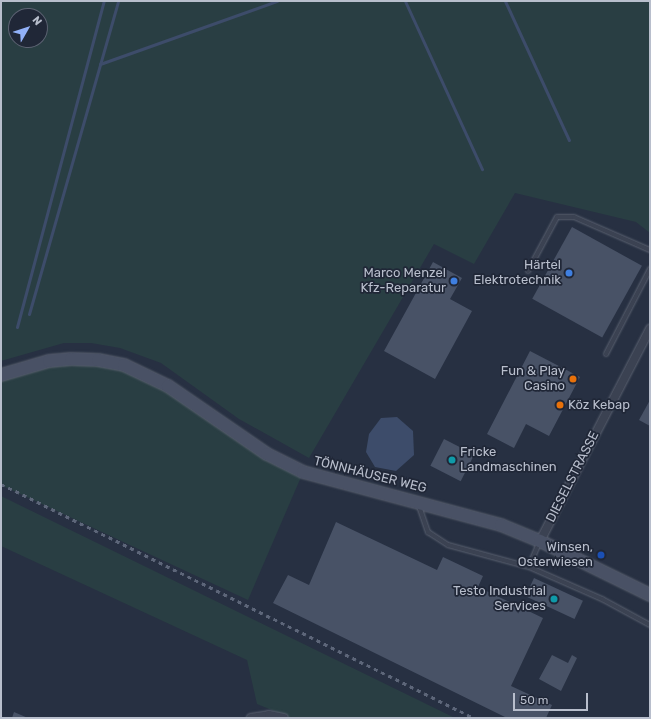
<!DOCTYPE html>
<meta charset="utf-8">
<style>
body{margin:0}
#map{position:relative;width:651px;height:719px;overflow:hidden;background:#273042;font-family:Rubik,sans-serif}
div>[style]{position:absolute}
.green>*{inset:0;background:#293e43}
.water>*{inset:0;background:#3d4c6a}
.stream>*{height:3px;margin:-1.5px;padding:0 1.5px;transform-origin:1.5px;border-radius:1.5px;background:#3d4c6a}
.building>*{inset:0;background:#485266;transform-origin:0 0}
.roads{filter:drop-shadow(0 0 1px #59606f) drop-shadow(0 0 1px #59606f)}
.lane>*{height:4px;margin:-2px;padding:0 2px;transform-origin:2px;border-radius:2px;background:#3b4252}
.street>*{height:8px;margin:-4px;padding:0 4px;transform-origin:4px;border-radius:4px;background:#3b4252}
.secondary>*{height:12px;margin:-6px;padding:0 6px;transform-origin:6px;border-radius:6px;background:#495165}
.rail>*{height:3px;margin-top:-1.5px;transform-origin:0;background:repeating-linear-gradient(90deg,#5d6679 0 4px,transparent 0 8px)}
.dots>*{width:11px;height:11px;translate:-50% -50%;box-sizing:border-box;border:2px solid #202737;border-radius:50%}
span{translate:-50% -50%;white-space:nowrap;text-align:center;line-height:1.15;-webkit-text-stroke:3.5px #202737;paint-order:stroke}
.poi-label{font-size:13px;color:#b8becc}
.right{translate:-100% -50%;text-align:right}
.left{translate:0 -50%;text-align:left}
.street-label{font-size:13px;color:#b8becc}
.frame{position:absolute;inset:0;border:2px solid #b8becc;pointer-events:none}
.north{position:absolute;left:8px;top:8px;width:40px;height:40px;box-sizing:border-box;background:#202737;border:1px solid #5d6373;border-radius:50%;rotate:51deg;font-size:11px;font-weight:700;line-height:16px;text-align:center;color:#b8becc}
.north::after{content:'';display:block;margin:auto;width:14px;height:18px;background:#91b0f7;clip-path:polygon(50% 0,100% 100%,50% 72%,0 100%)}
.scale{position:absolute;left:513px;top:693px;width:75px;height:18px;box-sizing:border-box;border:2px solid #b8becc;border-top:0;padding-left:5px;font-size:12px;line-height:14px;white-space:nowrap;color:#b8becc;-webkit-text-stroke:3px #202737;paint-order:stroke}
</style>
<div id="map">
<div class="green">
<div style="clip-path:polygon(evenodd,1px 1px,650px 1px,650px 233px,636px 222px,515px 193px,474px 264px,434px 244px,309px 458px,239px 419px,161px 363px,120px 348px,91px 343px,64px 343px,1px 361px,1px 1px,16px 16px,40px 16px,40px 40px,16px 40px,16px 16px)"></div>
<div style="clip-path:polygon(69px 364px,96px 364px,122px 370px,148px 380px,301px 477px,248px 600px,1px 485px,1px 381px,47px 366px)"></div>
<div style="clip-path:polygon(1px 496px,455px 718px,291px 718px,257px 704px,247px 660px,1px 546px)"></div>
</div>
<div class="water">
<div style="clip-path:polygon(397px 417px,413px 431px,414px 455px,396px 471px,375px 467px,366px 452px,369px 434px,381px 418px)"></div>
</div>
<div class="stream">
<div style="left:405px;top:1px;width:185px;rotate:65.4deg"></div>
<div style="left:505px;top:1px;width:153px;rotate:65.3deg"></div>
<div style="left:100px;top:64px;width:188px;rotate:-19.6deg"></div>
<div style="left:29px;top:314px;width:325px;rotate:-74.1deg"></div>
<div style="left:17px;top:327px;width:337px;rotate:-75.1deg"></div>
</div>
<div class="building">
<div style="left:572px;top:227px;width:80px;height:82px;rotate:29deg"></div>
<div style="clip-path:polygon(433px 262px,462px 278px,450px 299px,472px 311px,435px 379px,384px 351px)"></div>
<div style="clip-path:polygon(530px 351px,580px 377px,549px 436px,526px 424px,514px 448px,487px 434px)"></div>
<div style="clip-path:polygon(650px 400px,650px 426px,639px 420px)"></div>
<div style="left:444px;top:439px;width:34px;height:30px;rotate:27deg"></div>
<div style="clip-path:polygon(336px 522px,437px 570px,443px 557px,483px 576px,478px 587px,543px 618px,511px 686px,552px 705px,546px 718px,507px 718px,273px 603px,288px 575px,309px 585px)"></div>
<div style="left:534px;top:578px;width:54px;height:20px;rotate:25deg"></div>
<div style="clip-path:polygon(552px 655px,568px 663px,572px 655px,577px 658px,561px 691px,539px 679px)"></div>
<div style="clip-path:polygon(14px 712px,28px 718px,12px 718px)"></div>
</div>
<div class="roads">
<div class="lane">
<div style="left:528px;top:271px;width:61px;rotate:-61.8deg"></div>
<div style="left:557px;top:217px;width:17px"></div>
<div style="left:574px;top:217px;width:83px;rotate:23.5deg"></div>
<div style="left:606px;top:354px;width:96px;rotate:-62.6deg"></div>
<div style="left:419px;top:506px;width:28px;rotate:71deg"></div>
<div style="left:428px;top:532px;width:24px;rotate:33deg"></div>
<div style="left:448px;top:545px;width:84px;rotate:15.2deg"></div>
<div style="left:539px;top:543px;width:26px;rotate:113deg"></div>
<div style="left:529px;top:567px;width:80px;rotate:23.7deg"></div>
<div style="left:602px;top:599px;width:55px;rotate:28.4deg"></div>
</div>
<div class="street">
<div style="left:540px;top:541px;width:239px;rotate:-62.6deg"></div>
<div style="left:251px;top:718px;width:18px;rotate:-9deg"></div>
<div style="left:269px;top:715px;width:15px;rotate:11deg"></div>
</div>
<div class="secondary">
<div style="left:1px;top:375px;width:50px;rotate:-16.3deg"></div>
<div style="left:49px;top:361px;width:22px;rotate:-5deg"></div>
<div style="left:71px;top:359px;width:27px;rotate:2deg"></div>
<div style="left:98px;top:360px;width:26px;rotate:11deg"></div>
<div style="left:124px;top:365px;width:49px;rotate:25.5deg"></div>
<div style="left:168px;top:386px;width:120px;rotate:34.5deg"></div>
<div style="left:267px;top:454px;width:40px;rotate:26.6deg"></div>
<div style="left:303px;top:472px;width:205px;rotate:15deg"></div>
<div style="left:501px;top:525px;width:42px;rotate:22.3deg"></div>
<div style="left:540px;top:541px;width:123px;rotate:26.1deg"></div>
</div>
</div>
<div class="rail">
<div style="left:1px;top:484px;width:528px;rotate:26.32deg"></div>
</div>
<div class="dots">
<div style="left:569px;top:273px;background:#3f7fe0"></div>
<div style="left:454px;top:281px;background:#3f7fe0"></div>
<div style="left:573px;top:379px;background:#e8710a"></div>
<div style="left:560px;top:405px;background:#e8710a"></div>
<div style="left:452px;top:460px;background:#0f9aa8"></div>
<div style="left:601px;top:555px;background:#1a4fb4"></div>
<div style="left:554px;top:599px;background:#0f9aa8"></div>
</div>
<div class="poi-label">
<span class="right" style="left:561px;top:273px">Härtel<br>Elektrotechnik</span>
<span class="right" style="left:446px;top:281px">Marco Menzel<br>Kfz-Reparatur</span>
<span class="right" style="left:565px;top:379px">Fun &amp; Play<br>Casino</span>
<span class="left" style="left:568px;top:405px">Köz Kebap</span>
<span class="left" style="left:460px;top:460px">Fricke<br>Landmaschinen</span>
<span class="right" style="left:593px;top:555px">Winsen,<br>Osterwiesen</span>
<span class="right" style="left:546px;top:599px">Testo Industrial<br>Services</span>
</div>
<div class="street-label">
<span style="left:370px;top:475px;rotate:14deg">TÖNNHÄUSER WEG</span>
<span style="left:573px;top:477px;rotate:-63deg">DIESELSTRASSE</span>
</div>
<div class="frame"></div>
<div class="north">N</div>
<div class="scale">50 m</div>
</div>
